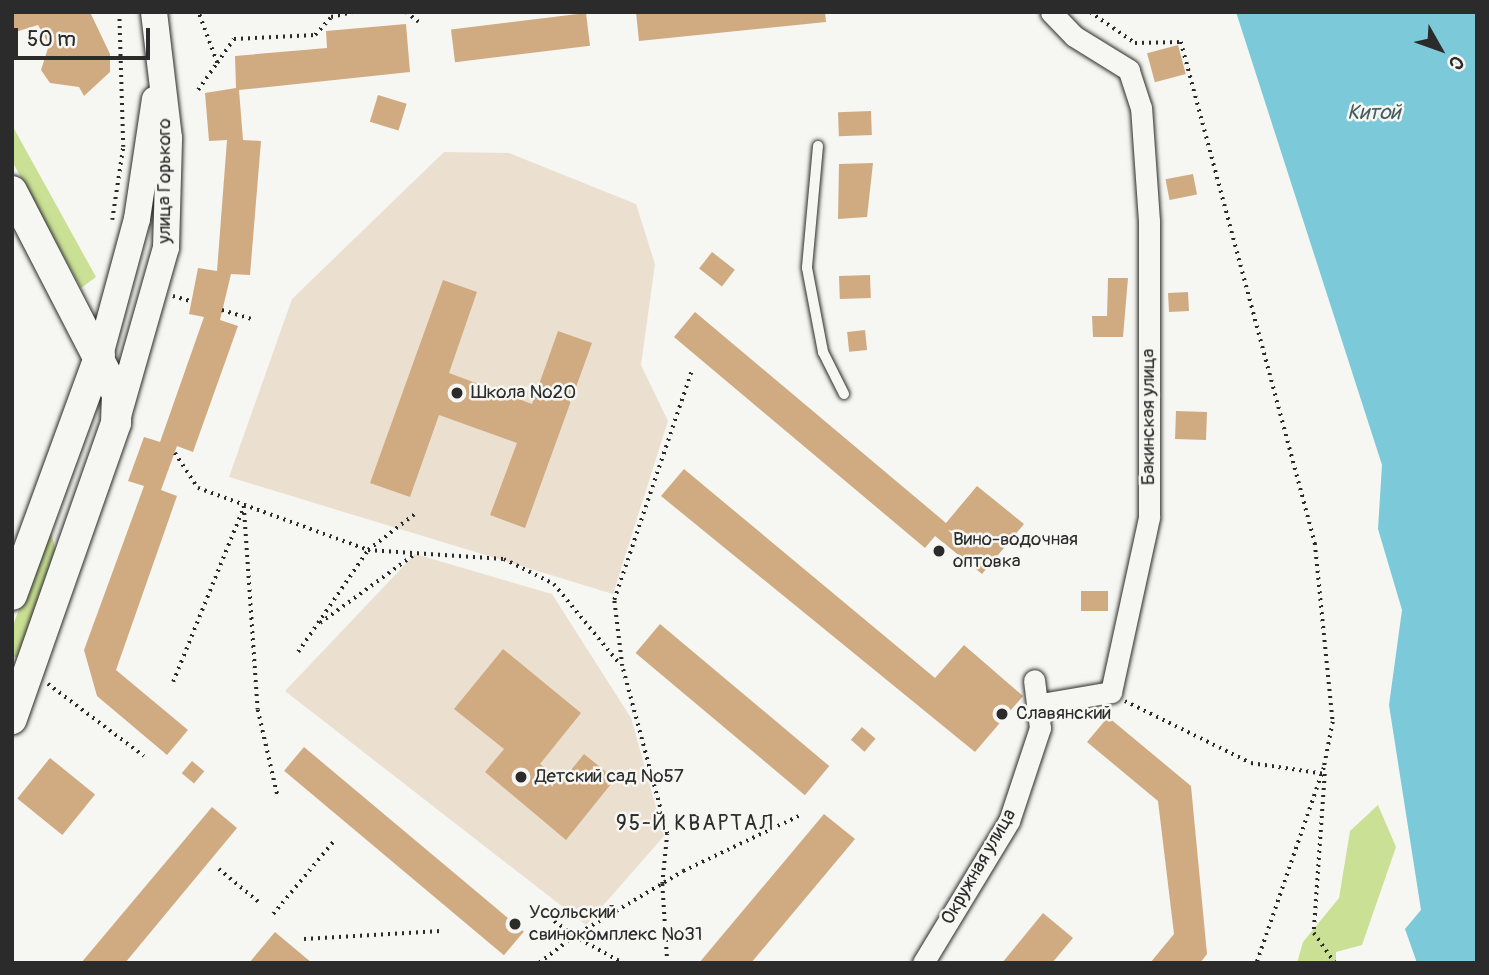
<!DOCTYPE html>
<meta charset="utf-8">
<style>
body{margin:0}
#map{position:relative;width:1489px;height:975px;overflow:hidden;background:#f6f6f2;font-family:Pangolin,sans-serif}
div>[style]{position:absolute}
.built>*{inset:0;background:#ebe0d0}
.green>*{inset:0;background:#cae095}
.water>*{inset:0;background:#7ccad9}
.building>*{inset:0;background:#d0ab82;transform-origin:0 0}
.path>*{height:3.5px;margin-top:-1.75px;transform-origin:0;background:repeating-linear-gradient(90deg,#2b2b2b 0 2px,transparent 0 7px)}
.roads{filter:drop-shadow(0 0 2px #2b2b2b) drop-shadow(0 0 2px #2b2b2b)}
.service>*{height:10px;margin:-5px;padding:0 5px;transform-origin:5px;border-radius:5px;background:#f6f6f2}
.minor>*{height:21px;margin:-10.5px;padding:0 10.5px;transform-origin:10.5px;border-radius:10.5px;background:#f6f6f2}
.tertiary>*{height:26px;margin:-13px;padding:0 13px;transform-origin:13px;border-radius:13px;background:#f6f6f2}
.secondary>*{height:30px;margin:-15px;padding:0 15px;transform-origin:15px;border-radius:15px;background:#f6f6f2}
.dots>*{width:19px;height:19px;translate:-50% -50%;box-sizing:border-box;border:4px solid #f6f6f2;border-radius:50%}
span{translate:-50% -50%;white-space:nowrap;text-align:center;line-height:1.15;-webkit-text-stroke:5px #f6f6f2;paint-order:stroke}
.street-label{font-size:19px;color:#2b2b2b}
.poi-label{font-size:19px;color:#2b2b2b}
.left{translate:0 -50%;text-align:left}
.water-label{font-size:21px;color:#435b5f;font-style:italic}
.neighbourhood-label{font-size:21px;color:#2b2b2b;letter-spacing:2px}
.frame{position:absolute;inset:0;border:14px solid #2b2b2b;pointer-events:none}
.north{position:absolute;left:1405px;top:14px;width:70px;height:70px;-webkit-text-stroke:5px #f6f6f2;paint-order:stroke;rotate:130deg;font-size:19px;font-weight:700;line-height:28px;text-align:center;color:#2b2b2b}
.north::after{content:'';display:block;margin:auto;width:24px;height:32px;background:#2b2b2b;clip-path:polygon(50% 0,100% 100%,50% 72%,0 100%)}
.scale{position:absolute;left:14px;top:28px;width:136px;height:32px;box-sizing:border-box;border:4px solid #2b2b2b;border-top:0;padding-left:9px;font-size:21px;line-height:24px;white-space:nowrap;color:#2b2b2b;-webkit-text-stroke:5px #f6f6f2;paint-order:stroke}
</style>
<div id="map">
<div class="built">
<div style="clip-path:polygon(444px 152px,509px 153px,636px 204px,655px 264px,641px 365px,668px 421px,613px 594px,229px 477px,292px 299px)"></div>
<div style="clip-path:polygon(415px 554px,552px 594px,631px 718px,664px 836px,586px 925px,285px 691px)"></div>
</div>
<div class="green">
<div style="clip-path:polygon(12px 125px,96px 277px,81px 288px,12px 161px)"></div>
<div style="clip-path:polygon(50px 528px,57px 556px,18px 658px,12px 656px,12px 628px)"></div>
<div style="clip-path:polygon(1378px 805px,1396px 847px,1362px 945px,1336px 952px,1336px 963px,1297px 963px,1303px 942px,1339px 898px,1350px 831px)"></div>
</div>
<div class="water">
<div style="clip-path:polygon(1236px 12px,1477px 12px,1477px 963px,1417px 963px,1405px 929px,1421px 910px,1389px 705px,1402px 610px,1378px 529px,1382px 465px)"></div>
</div>
<div class="building">
<div style="clip-path:polygon(12px 12px,90px 12px,110px 54px,110px 72px,84px 96px,79px 87px,50px 83px,41px 70px,49px 45px,38px 25px,12px 33px)"></div>
<div style="clip-path:polygon(636px 12px,825px 12px,826px 22px,639px 41px)"></div>
<div style="left:586px;top:13px;width:33px;height:136px;rotate:83deg"></div>
<div style="clip-path:polygon(406px 24px,410px 72px,239px 90px,243px 140px,261px 141px,250px 275px,231px 274px,220px 320px,238px 326px,193px 452px,177px 446px,161px 490px,177px 496px,116px 670px,188px 730px,167px 755px,97px 696px,84px 650px,144px 486px,128px 481px,144px 437px,160px 442px,204px 317px,189px 314px,198px 268px,217px 271px,227px 140px,209px 141px,205px 93px,236px 88px,235px 56px,327px 48px,326px 31px)"></div>
<div style="left:1178px;top:45px;width:30px;height:32px;rotate:75deg"></div>
<div style="left:378px;top:95px;width:30px;height:28px;rotate:17deg"></div>
<div style="left:871px;top:111px;width:24px;height:33px;rotate:88deg"></div>
<div style="clip-path:polygon(873px 163px,867px 217px,838px 219px,839px 164px)"></div>
<div style="left:1193px;top:174px;width:21px;height:28px;rotate:79deg"></div>
<div style="left:712px;top:252px;width:29px;height:21px;rotate:38deg"></div>
<div style="left:870px;top:275px;width:23px;height:31px;rotate:88deg"></div>
<div style="clip-path:polygon(1108px 278px,1128px 278px,1123px 337px,1093px 337px,1092px 316px,1107px 316px)"></div>
<div style="clip-path:polygon(443px 280px,477px 292px,449px 373px,532px 404px,558px 331px,592px 343px,525px 528px,490px 515px,517px 443px,439px 415px,410px 497px,370px 483px)"></div>
<div style="left:1188px;top:292px;width:19px;height:20px;rotate:87deg"></div>
<div style="clip-path:polygon(695px 312px,946px 523px,977px 486px,1024px 524px,982px 574px,935px 536px,925px 548px,674px 337px)"></div>
<div style="left:865px;top:330px;width:20px;height:18px;rotate:84deg"></div>
<div style="left:1176px;top:411px;width:31px;height:28px;rotate:2deg"></div>
<div style="clip-path:polygon(684px 469px,935px 678px,964px 645px,1023px 696px,975px 752px,661px 496px)"></div>
<div style="left:1081px;top:591px;width:27px;height:20px"></div>
<div style="left:660px;top:624px;width:221px;height:38px;rotate:40deg"></div>
<div style="clip-path:polygon(503px 649px,581px 713px,540px 764px,562px 781px,584px 754px,615px 779px,566px 840px,485px 772px,504px 749px,454px 709px)"></div>
<div style="clip-path:polygon(1108px 717px,1191px 786px,1207px 954px,1200px 963px,1150px 963px,1174px 934px,1158px 801px,1087px 742px)"></div>
<div style="left:862px;top:727px;width:18px;height:17px;rotate:41deg"></div>
<div style="left:304px;top:747px;width:287px;height:31px;rotate:40deg"></div>
<div style="left:50px;top:758px;width:58px;height:52px;rotate:39deg"></div>
<div style="left:192px;top:761px;width:16px;height:16px;rotate:40deg"></div>
<div style="clip-path:polygon(212px 807px,237px 828px,125px 963px,81px 963px)"></div>
<div style="clip-path:polygon(824px 814px,855px 839px,751px 963px,699px 963px)"></div>
<div style="clip-path:polygon(1043px 913px,1073px 938px,1052px 963px,1002px 963px)"></div>
<div style="clip-path:polygon(275px 932px,312px 963px,249px 963px)"></div>
</div>
<div class="path">
<div style="left:406px;top:12px;width:16px;rotate:38deg"></div>
<div style="left:1090px;top:12px;width:55px;rotate:34.6deg"></div>
<div style="left:1135px;top:43px;width:46px;rotate:-1.2deg"></div>
<div style="left:1181px;top:42px;width:519px;rotate:75.03deg"></div>
<div style="left:1315px;top:543px;width:180px;rotate:84.3deg"></div>
<div style="left:1333px;top:722px;width:47px;rotate:101.1deg"></div>
<div style="left:1324px;top:768px;width:206px;rotate:109deg"></div>
<div style="left:217px;top:63px;width:29px;rotate:-55deg"></div>
<div style="left:234px;top:39px;width:81px;rotate:-2.8deg"></div>
<div style="left:315px;top:35px;width:24px;rotate:-48deg"></div>
<div style="left:331px;top:17px;width:22px;rotate:-13deg"></div>
<div style="left:198px;top:90px;width:33px;rotate:-55deg"></div>
<div style="left:217px;top:63px;width:54px;rotate:-110.4deg"></div>
<div style="left:112px;top:220px;width:74px;rotate:-81.4deg"></div>
<div style="left:123px;top:147px;width:135px;rotate:-91.7deg"></div>
<div style="left:173px;top:296px;width:19px;rotate:16deg"></div>
<div style="left:222px;top:310px;width:34px;rotate:17deg"></div>
<div style="left:175px;top:453px;width:42px;rotate:56.7deg"></div>
<div style="left:198px;top:488px;width:181px;rotate:20deg"></div>
<div style="left:368px;top:550px;width:136px;rotate:3.8deg"></div>
<div style="left:504px;top:559px;width:56px;rotate:26.6deg"></div>
<div style="left:554px;top:584px;width:104px;rotate:50.5deg"></div>
<div style="left:244px;top:506px;width:204px;rotate:86.1deg"></div>
<div style="left:258px;top:710px;width:89px;rotate:77.1deg"></div>
<div style="left:320px;top:623px;width:117px;rotate:-36deg"></div>
<div style="left:298px;top:652px;width:124px;rotate:-55.5deg"></div>
<div style="left:368px;top:550px;width:61px;rotate:-37.6deg"></div>
<div style="left:173px;top:682px;width:187px;rotate:-68deg"></div>
<div style="left:48px;top:684px;width:120px;rotate:36.9deg"></div>
<div style="left:1125px;top:701px;width:140px;rotate:26.2deg"></div>
<div style="left:1251px;top:763px;width:75px;rotate:8.5deg"></div>
<div style="left:1325px;top:774px;width:159px;rotate:94deg"></div>
<div style="left:1314px;top:933px;width:37px;rotate:55deg"></div>
<div style="left:219px;top:869px;width:53px;rotate:39.7deg"></div>
<div style="left:273px;top:914px;width:94px;rotate:-50.2deg"></div>
<div style="left:549px;top:917px;width:31px;rotate:37deg"></div>
<div style="left:574px;top:936px;width:127px;rotate:-30.8deg"></div>
<div style="left:683px;top:871px;width:131px;rotate:-25.4deg"></div>
<div style="left:304px;top:939px;width:137px;rotate:-3.3deg"></div>
<div style="left:539px;top:963px;width:44px;rotate:-37.6deg"></div>
<div style="left:574px;top:936px;width:56px;rotate:28.9deg"></div>
<div style="left:667px;top:963px;width:79px;rotate:-93.6deg"></div>
<div style="left:662px;top:884px;width:50px;rotate:-84.3deg"></div>
<div style="left:667px;top:834px;width:174px;rotate:-105deg"></div>
<div style="left:622px;top:666px;width:66px;rotate:-96.9deg"></div>
<div style="left:614px;top:600px;width:241px;rotate:-71.3deg"></div>
</div>
<div class="roads">
<div class="service">
<div style="left:818px;top:146px;width:122px;rotate:95.2deg"></div>
<div style="left:807px;top:268px;width:86px;rotate:79.2deg"></div>
<div style="left:823px;top:352px;width:47px;rotate:63.4deg"></div>
</div>
<div class="minor">
<div style="left:1041px;top:704px;width:71px;rotate:-9.7deg"></div>
<div style="left:1111px;top:692px;width:179px;rotate:-77.7deg"></div>
<div style="left:1149px;top:517px;width:296px;rotate:-90deg"></div>
<div style="left:1149px;top:221px;width:113px;rotate:-94deg"></div>
<div style="left:1141px;top:108px;width:40px;rotate:-108deg"></div>
<div style="left:1129px;top:70px;width:65px;rotate:-148.3deg"></div>
<div style="left:1074px;top:36px;width:33px;rotate:-134deg"></div>
<div style="left:923px;top:963px;width:166px;rotate:-58.8deg"></div>
<div style="left:1009px;top:821px;width:98px;rotate:-71.6deg"></div>
<div style="left:1040px;top:728px;width:48px;rotate:-97.1deg"></div>
</div>
<div class="tertiary">
<div style="left:100px;top:355px;width:141px;rotate:-74.8deg"></div>
<div style="left:137px;top:219px;width:121px;rotate:-81.5deg"></div>
<div style="left:118px;top:416px;width:175px;rotate:-74.1deg"></div>
<div style="left:166px;top:248px;width:110px;rotate:-88.4deg"></div>
<div style="left:169px;top:138px;width:127px;rotate:-96.8deg"></div>
</div>
<div class="secondary">
<div style="left:12px;top:191px;width:229px;rotate:62.7deg"></div>
<div style="left:117px;top:394px;width:29px;rotate:92deg"></div>
<div style="left:116px;top:423px;width:314px;rotate:109.4deg"></div>
<div style="left:12px;top:595px;width:256px;rotate:-69.9deg"></div>
</div>
</div>
<div class="dots">
<div style="left:457px;top:393px;background:#2b2b2b"></div>
<div style="left:939px;top:551px;background:#2b2b2b"></div>
<div style="left:1002px;top:714px;background:#2b2b2b"></div>
<div style="left:521px;top:777px;background:#2b2b2b"></div>
<div style="left:515px;top:924px;background:#2b2b2b"></div>
</div>
<div class="street-label">
<span style="left:165px;top:181px;rotate:-90deg">улица Горького</span>
<span style="left:1149px;top:417px;rotate:-90deg">Бакинская улица</span>
<span style="left:979px;top:867px;rotate:-60deg">Окружная улица</span>
</div>
<div class="poi-label">
<span class="left" style="left:471px;top:393px">Школа №20</span>
<span class="left" style="left:953px;top:551px">Вино-водочная<br>оптовка</span>
<span class="left" style="left:1016px;top:714px">Славянский</span>
<span class="left" style="left:535px;top:777px">Детский сад №57</span>
<span class="left" style="left:529px;top:924px">Усольский<br>свинокомплекс №31</span>
</div>
<div class="water-label">
<span style="left:1374px;top:113px">Китой</span>
</div>
<div class="neighbourhood-label">
<span style="left:695px;top:824px">95-Й КВАРТАЛ</span>
</div>
<div class="frame"></div>
<div class="north">С</div>
<div class="scale">50 m</div>
</div>
